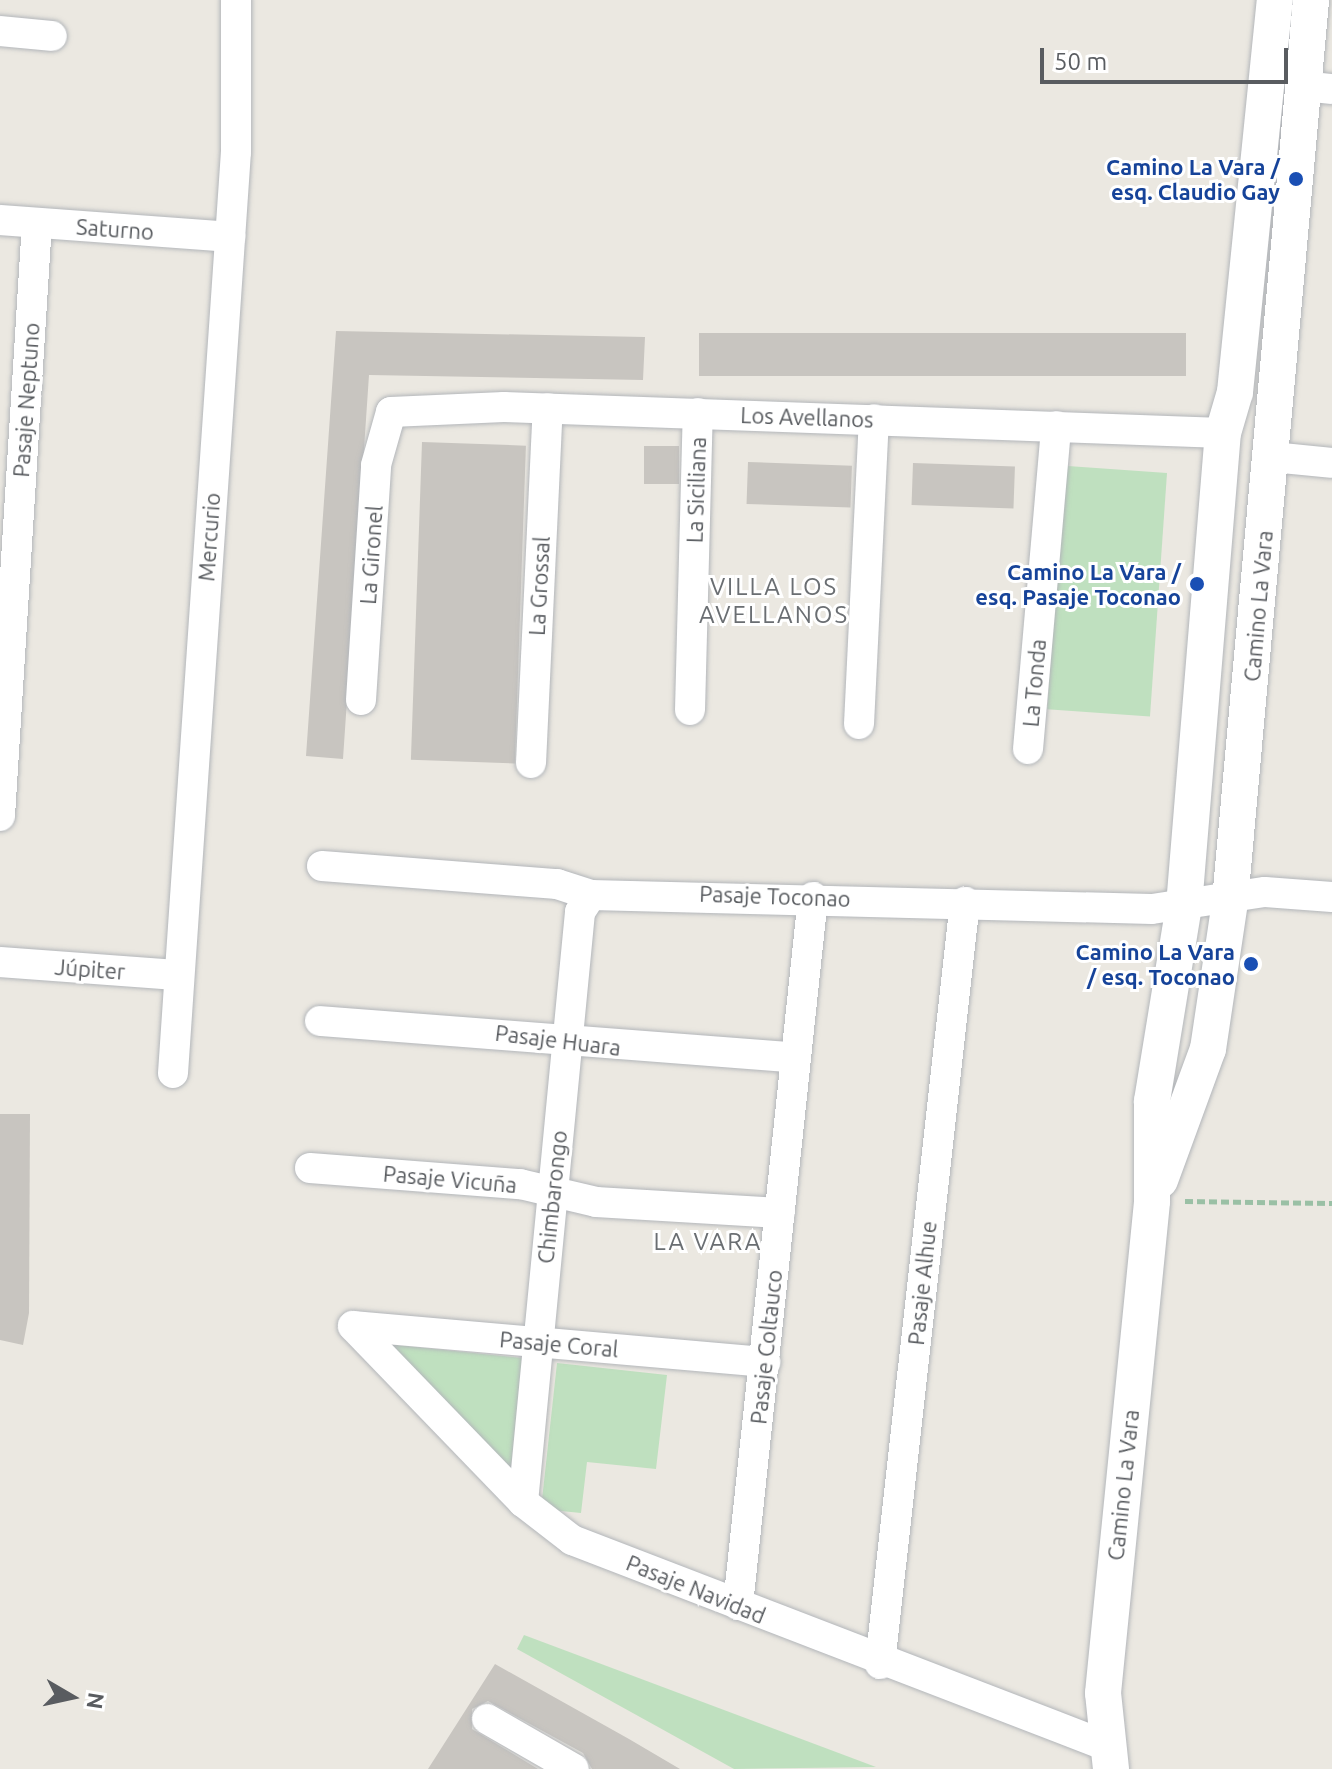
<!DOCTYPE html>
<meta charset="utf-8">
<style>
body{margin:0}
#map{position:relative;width:1332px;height:1769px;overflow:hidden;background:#ebe8e1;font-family:Ubuntu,sans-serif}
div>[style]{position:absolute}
.green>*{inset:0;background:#bfe0bf;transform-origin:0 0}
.building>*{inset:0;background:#c8c5c0;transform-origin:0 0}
.path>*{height:5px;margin-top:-2.5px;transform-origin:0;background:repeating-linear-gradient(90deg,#9ac0a5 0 8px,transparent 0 12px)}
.roads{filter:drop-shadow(0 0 2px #b3b6ba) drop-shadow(0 0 2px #b3b6ba)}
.minor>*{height:30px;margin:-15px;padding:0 15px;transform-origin:15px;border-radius:15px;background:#fff}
.tertiary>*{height:36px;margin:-18px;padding:0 18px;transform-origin:18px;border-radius:18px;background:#fff}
.dots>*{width:22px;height:22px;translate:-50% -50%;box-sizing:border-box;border:4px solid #fff;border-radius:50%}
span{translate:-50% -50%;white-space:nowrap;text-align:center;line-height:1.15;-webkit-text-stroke:6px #fff;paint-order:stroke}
.transit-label{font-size:22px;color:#164399;font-weight:700}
.right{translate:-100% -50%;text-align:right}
.street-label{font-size:22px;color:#595c60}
.neighbourhood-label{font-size:24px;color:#6a6e72;letter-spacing:2px}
.north{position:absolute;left:32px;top:1657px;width:80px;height:80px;-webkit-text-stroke:6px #fff;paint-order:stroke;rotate:99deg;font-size:22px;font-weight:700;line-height:32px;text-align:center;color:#595c60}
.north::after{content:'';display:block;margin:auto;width:28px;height:36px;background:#595c60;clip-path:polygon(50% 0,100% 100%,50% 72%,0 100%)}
.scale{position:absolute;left:1040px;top:48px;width:248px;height:36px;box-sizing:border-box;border:4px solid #595c60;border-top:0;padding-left:10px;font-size:24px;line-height:28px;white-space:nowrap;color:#595c60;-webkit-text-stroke:6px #fff;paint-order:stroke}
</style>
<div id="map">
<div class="green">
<div style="left:1167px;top:473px;width:244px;height:103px;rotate:94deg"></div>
<div style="clip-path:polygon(387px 1344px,522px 1358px,511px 1468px)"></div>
<div style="clip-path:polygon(557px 1363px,667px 1375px,656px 1469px,587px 1462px,581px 1513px,541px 1509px)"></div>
<div style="clip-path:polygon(524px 1635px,876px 1767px,734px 1769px,517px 1649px)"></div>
</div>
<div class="building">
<div style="clip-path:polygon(336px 331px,645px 337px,643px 380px,369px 375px,343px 759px,306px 756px)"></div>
<div style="left:699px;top:333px;width:487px;height:43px"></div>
<div style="left:422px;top:442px;width:104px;height:318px;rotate:2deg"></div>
<div style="left:644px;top:446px;width:35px;height:38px"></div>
<div style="left:748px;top:462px;width:104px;height:42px;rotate:2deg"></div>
<div style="left:913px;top:463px;width:102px;height:42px;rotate:2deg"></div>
<div style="clip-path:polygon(0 1114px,30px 1114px,29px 1313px,23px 1345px,0 1340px)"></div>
<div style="clip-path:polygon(495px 1664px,629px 1739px,680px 1769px,592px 1769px,583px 1753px,488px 1701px,472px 1709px,472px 1729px,538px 1769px,428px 1769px)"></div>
</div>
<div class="path">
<div style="left:1185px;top:1201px;width:147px;rotate:0.8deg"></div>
</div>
<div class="roads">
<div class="minor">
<div style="left:0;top:31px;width:52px;rotate:5.5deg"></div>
<div style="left:1302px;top:86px;width:30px;rotate:6deg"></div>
<div style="left:0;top:220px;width:231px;rotate:4.2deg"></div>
<div style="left:1272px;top:457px;width:60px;rotate:5.7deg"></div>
<div style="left:361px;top:700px;width:235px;rotate:-86.3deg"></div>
<div style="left:376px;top:465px;width:55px;rotate:-74.2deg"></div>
<div style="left:391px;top:412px;width:113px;rotate:-2.5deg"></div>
<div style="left:504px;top:407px;width:719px;rotate:2.07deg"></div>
<div style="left:690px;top:710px;width:297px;rotate:-88.5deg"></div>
<div style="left:859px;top:724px;width:305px;rotate:-87.2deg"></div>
<div style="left:1028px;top:749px;width:324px;rotate:-85deg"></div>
<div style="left:531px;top:763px;width:355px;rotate:-87.3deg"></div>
<div style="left:0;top:816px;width:594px;rotate:-86.43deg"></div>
<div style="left:322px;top:866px;width:236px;rotate:4.4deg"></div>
<div style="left:557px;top:884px;width:36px;rotate:18deg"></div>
<div style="left:591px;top:895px;width:561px;rotate:1.43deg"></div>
<div style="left:1152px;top:909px;width:114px;rotate:-8.6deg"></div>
<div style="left:1265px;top:892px;width:67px;rotate:4.3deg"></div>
<div style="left:0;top:962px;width:179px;rotate:4.2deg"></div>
<div style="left:320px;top:1021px;width:477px;rotate:4.4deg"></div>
<div style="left:173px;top:1073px;width:923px;rotate:-86.09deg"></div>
<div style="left:236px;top:152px;width:152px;rotate:-90deg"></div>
<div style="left:310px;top:1168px;width:211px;rotate:4.4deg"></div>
<div style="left:520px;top:1184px;width:78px;rotate:13.3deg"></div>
<div style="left:596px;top:1202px;width:184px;rotate:3.4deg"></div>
<div style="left:353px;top:1326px;width:245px;rotate:46deg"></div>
<div style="left:523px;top:1502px;width:62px;rotate:37.8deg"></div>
<div style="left:572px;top:1540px;width:573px;rotate:21.06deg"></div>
<div style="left:353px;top:1326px;width:414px;rotate:5deg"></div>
<div style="left:523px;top:1502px;width:593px;rotate:-84.48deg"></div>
<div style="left:580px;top:912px;width:20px;rotate:-57deg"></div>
<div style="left:738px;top:1605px;width:712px;rotate:-83.95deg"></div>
<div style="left:880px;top:1664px;width:767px;rotate:-83.64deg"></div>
<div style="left:487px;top:1719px;width:100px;rotate:29.9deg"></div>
</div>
<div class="tertiary">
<div style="left:1160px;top:1180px;width:140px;rotate:-69.9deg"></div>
<div style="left:1208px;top:1049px;width:150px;rotate:-81.5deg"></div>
<div style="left:1230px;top:901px;width:905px;rotate:-84.86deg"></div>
<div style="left:1111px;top:1769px;width:76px;rotate:-96deg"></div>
<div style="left:1103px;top:1693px;width:494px;rotate:-84.3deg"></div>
<div style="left:1152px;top:1201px;width:100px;rotate:-90deg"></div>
<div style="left:1152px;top:1101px;width:198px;rotate:-80.7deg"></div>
<div style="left:1184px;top:906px;width:475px;rotate:-85.3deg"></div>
<div style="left:1223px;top:433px;width:43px;rotate:-73.7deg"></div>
<div style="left:1235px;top:392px;width:394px;rotate:-84.2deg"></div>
</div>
</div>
<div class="dots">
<div style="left:1296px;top:179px;background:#1a4fb4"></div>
<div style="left:1197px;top:584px;background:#1a4fb4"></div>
<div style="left:1251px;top:964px;background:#1a4fb4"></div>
</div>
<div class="transit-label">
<span class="right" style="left:1280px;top:179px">Camino La Vara /<br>esq. Claudio Gay</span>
<span class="right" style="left:1181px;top:584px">Camino La Vara /<br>esq. Pasaje Toconao</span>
<span class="right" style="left:1235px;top:964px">Camino La Vara<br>/ esq. Toconao</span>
</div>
<div class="street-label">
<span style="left:115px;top:229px;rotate:4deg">Saturno</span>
<span style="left:26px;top:400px;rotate:-86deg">Pasaje Neptuno</span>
<span style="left:807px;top:417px;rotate:2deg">Los Avellanos</span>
<span style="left:696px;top:490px;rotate:-88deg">La Siciliana</span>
<span style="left:209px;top:537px;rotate:-86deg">Mercurio</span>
<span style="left:371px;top:555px;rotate:-86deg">La Gironel</span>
<span style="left:539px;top:586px;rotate:-87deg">La Grossal</span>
<span style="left:1258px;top:606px;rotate:-85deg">Camino La Vara</span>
<span style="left:1034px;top:683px;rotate:-85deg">La Tonda</span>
<span style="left:775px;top:896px;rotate:2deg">Pasaje Toconao</span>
<span style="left:90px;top:969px;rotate:4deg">Júpiter</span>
<span style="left:558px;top:1040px;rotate:7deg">Pasaje Huara</span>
<span style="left:450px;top:1179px;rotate:5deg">Pasaje Vicuña</span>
<span style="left:552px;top:1197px;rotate:-84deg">Chimbarongo</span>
<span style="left:922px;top:1283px;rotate:-84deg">Pasaje Alhue</span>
<span style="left:559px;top:1344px;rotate:5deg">Pasaje Coral</span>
<span style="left:766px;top:1347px;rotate:-84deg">Pasaje Coltauco</span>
<span style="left:1123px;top:1485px;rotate:-84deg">Camino La Vara</span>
<span style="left:696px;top:1589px;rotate:22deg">Pasaje Navidad</span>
</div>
<div class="neighbourhood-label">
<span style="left:774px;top:601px">VILLA LOS<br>AVELLANOS</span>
<span style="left:708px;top:1242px">LA VARA</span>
</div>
<div class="north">N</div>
<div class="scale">50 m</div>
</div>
